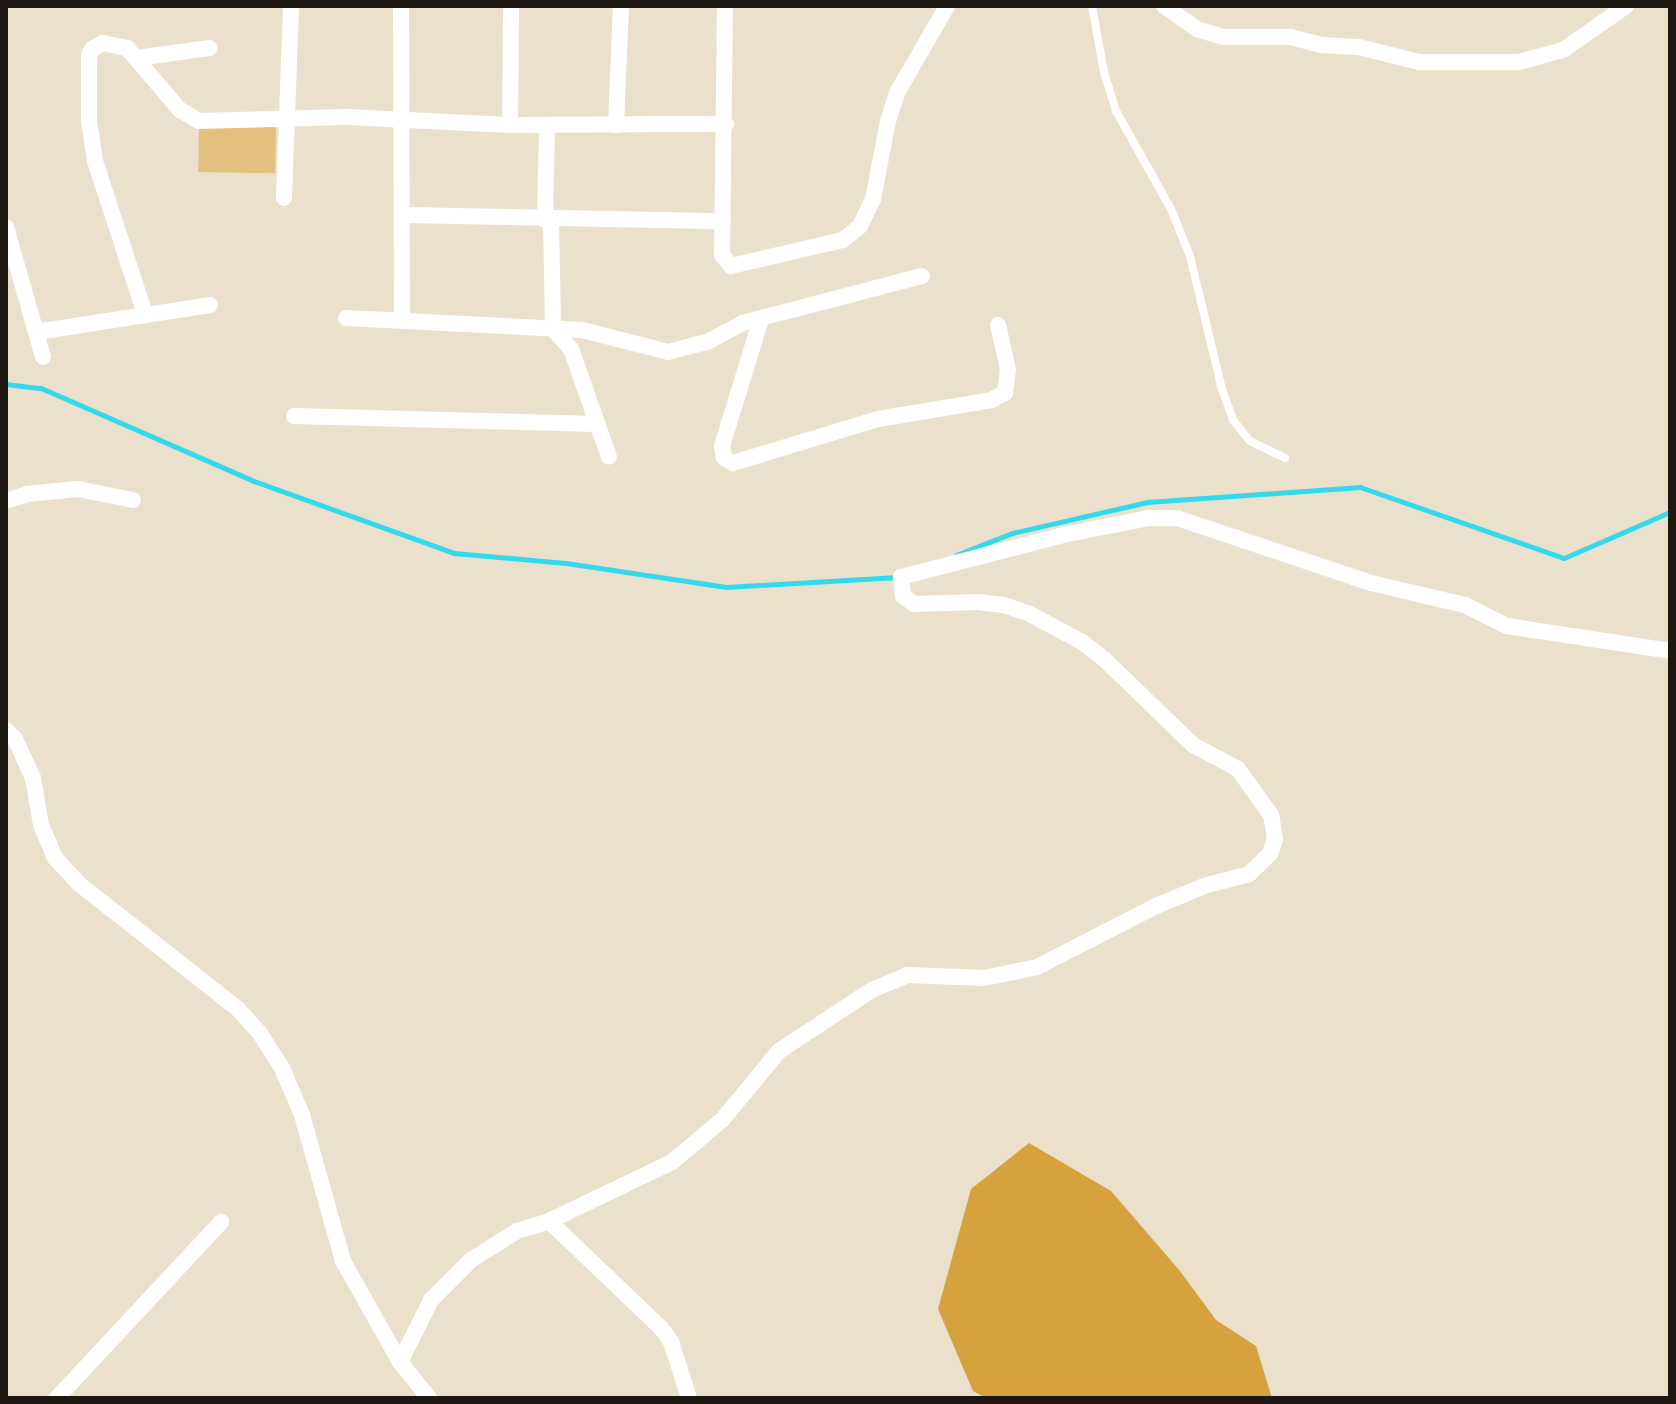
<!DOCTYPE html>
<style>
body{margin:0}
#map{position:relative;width:1676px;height:1404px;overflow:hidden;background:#ebe0cc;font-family:Barlow,sans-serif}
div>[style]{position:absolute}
.green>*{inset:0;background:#e3bf80;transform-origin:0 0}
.forest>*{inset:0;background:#d5a23e}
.stream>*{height:5px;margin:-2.5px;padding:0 2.5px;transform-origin:2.5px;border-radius:2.5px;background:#35d9ec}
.lane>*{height:8px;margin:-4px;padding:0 4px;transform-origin:4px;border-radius:4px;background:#fff}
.street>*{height:16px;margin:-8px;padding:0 8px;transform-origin:8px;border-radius:8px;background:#fff}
span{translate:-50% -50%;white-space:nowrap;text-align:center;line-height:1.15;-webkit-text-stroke:7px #f9edd9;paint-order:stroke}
.frame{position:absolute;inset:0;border:8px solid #1c1811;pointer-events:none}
</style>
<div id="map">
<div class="green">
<div style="left:199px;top:126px;width:77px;height:46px;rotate:1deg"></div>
</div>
<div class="forest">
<div style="clip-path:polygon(1029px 1143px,1111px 1191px,1180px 1271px,1216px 1320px,1256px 1346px,1272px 1398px,986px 1398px,973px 1391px,938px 1309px,971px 1189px)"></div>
</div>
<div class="stream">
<div style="left:6px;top:384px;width:35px;rotate:7deg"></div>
<div style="left:41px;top:388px;width:232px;rotate:23.6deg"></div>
<div style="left:254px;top:481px;width:213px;rotate:19.8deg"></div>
<div style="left:454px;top:553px;width:112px;rotate:5.1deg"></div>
<div style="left:566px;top:563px;width:162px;rotate:8.5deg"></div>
<div style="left:726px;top:587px;width:172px;rotate:-3.3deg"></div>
<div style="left:956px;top:555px;width:60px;rotate:-21.4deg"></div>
<div style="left:1012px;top:533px;width:139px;rotate:-12.9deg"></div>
<div style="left:1147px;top:502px;width:214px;rotate:-4deg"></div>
<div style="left:1360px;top:487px;width:216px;rotate:19.2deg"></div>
<div style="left:1564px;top:558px;width:116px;rotate:-23.5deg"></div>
</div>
<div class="lane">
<div style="left:1092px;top:6px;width:67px;rotate:79.7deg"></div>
<div style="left:1104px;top:72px;width:41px;rotate:72.9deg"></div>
<div style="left:1116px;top:111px;width:112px;rotate:60.7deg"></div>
<div style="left:1171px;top:209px;width:51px;rotate:68deg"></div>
<div style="left:1190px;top:256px;width:137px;rotate:76.5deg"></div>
<div style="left:1222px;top:389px;width:33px;rotate:70deg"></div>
<div style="left:1233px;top:420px;width:27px;rotate:51deg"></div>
<div style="left:1250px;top:441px;width:39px;rotate:26deg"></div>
</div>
<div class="street">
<div style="left:401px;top:6px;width:314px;rotate:89.8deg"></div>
<div style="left:725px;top:6px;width:249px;rotate:90.7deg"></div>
<div style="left:722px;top:255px;width:14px;rotate:51deg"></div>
<div style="left:731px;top:266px;width:115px;rotate:-13.1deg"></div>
<div style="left:843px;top:240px;width:22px;rotate:-39deg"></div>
<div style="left:860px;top:226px;width:30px;rotate:-64deg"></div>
<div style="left:873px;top:199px;width:79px;rotate:-79.1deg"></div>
<div style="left:888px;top:121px;width:32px;rotate:-72deg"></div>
<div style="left:898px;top:91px;width:98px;rotate:-60deg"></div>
<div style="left:1164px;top:6px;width:40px;rotate:34.9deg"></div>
<div style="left:1197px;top:29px;width:28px;rotate:17deg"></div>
<div style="left:1224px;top:37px;width:67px"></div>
<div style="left:1291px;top:37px;width:30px;rotate:15deg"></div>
<div style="left:1320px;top:45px;width:39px;rotate:3deg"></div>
<div style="left:1359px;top:47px;width:62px;rotate:14deg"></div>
<div style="left:1419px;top:62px;width:100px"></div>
<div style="left:1519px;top:62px;width:46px;rotate:-15.3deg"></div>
<div style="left:1563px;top:50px;width:77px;rotate:-34.9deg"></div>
<div style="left:137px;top:58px;width:73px;rotate:-7.9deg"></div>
<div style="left:510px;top:125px;width:119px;rotate:-89.5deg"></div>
<div style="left:616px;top:125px;width:119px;rotate:-87.6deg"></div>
<div style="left:284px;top:198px;width:192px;rotate:-87.9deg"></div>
<div style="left:403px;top:215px;width:320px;rotate:1.1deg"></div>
<div style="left:545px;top:220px;width:95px;rotate:-88.8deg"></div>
<div style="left:551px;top:220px;width:109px;rotate:88.9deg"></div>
<div style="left:553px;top:329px;width:27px;rotate:48deg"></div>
<div style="left:571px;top:349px;width:114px;rotate:70.6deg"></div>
<div style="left:6px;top:227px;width:135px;rotate:74.1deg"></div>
<div style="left:145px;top:314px;width:161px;rotate:-108.1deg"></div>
<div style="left:95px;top:161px;width:40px;rotate:-98.5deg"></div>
<div style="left:89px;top:121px;width:65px;rotate:-90deg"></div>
<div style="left:89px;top:56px;width:8px;rotate:-67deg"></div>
<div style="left:92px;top:49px;width:13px;rotate:-29deg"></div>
<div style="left:103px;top:43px;width:25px;rotate:12deg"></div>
<div style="left:127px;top:48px;width:82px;rotate:49.5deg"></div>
<div style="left:180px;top:110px;width:22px;rotate:30deg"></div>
<div style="left:199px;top:121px;width:147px;rotate:-1.6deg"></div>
<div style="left:346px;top:117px;width:164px;rotate:2.8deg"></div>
<div style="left:510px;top:125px;width:216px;rotate:-0.3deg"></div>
<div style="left:346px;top:318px;width:236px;rotate:2.9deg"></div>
<div style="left:582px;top:330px;width:89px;rotate:14.3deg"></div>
<div style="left:668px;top:352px;width:40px;rotate:-14.4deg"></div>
<div style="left:707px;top:342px;width:40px;rotate:-28deg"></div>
<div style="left:742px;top:323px;width:186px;rotate:-14.6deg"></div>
<div style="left:761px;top:319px;width:133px;rotate:107.1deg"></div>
<div style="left:722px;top:446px;width:12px;rotate:81deg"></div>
<div style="left:724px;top:458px;width:10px;rotate:29deg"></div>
<div style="left:733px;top:463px;width:152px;rotate:-16.9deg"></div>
<div style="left:878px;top:419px;width:115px;rotate:-9.5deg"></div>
<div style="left:991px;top:400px;width:16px;rotate:-27deg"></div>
<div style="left:1005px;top:393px;width:23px;rotate:-83deg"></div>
<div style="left:1008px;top:370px;width:46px;rotate:-102.5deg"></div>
<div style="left:36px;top:332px;width:176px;rotate:-8.8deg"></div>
<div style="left:294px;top:416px;width:301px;rotate:1.5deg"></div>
<div style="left:6px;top:501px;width:22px;rotate:-18deg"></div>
<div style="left:27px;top:494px;width:51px;rotate:-5.6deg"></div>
<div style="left:78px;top:489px;width:56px;rotate:11.3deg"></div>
<div style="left:6px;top:730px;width:13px;rotate:45deg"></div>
<div style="left:15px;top:739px;width:43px;rotate:65.2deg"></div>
<div style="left:33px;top:778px;width:48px;rotate:80.3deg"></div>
<div style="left:41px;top:825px;width:36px;rotate:67deg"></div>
<div style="left:55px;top:858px;width:34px;rotate:47deg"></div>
<div style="left:78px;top:883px;width:204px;rotate:38.2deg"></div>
<div style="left:238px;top:1009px;width:31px;rotate:48deg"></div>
<div style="left:259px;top:1032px;width:43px;rotate:57.4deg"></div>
<div style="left:282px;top:1068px;width:51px;rotate:66.9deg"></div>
<div style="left:302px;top:1115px;width:152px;rotate:74.3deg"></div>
<div style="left:343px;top:1261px;width:116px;rotate:60.6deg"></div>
<div style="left:400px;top:1362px;width:46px;rotate:51.1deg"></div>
<div style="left:549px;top:1221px;width:156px;rotate:43.7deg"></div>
<div style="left:662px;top:1329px;width:16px;rotate:55deg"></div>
<div style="left:671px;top:1342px;width:59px;rotate:72.2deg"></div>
<div style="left:400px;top:1362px;width:69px;rotate:-63.4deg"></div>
<div style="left:431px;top:1300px;width:57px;rotate:-45deg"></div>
<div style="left:471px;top:1260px;width:54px;rotate:-32.2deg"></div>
<div style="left:517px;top:1231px;width:34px;rotate:-17deg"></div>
<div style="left:549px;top:1221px;width:136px;rotate:-25.6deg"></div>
<div style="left:672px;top:1162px;width:65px;rotate:-40deg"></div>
<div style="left:722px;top:1120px;width:89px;rotate:-50.4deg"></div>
<div style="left:779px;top:1051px;width:111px;rotate:-33.3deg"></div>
<div style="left:872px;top:990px;width:39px;rotate:-23deg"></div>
<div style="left:908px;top:975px;width:76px;rotate:2.3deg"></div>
<div style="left:984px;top:978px;width:54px;rotate:-11.7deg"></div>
<div style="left:1037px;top:967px;width:134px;rotate:-27.1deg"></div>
<div style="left:1156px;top:906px;width:52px;rotate:-22.6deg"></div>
<div style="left:1204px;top:886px;width:47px;rotate:-14.9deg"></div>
<div style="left:1249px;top:874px;width:29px;rotate:-44deg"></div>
<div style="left:1270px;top:854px;width:16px;rotate:-72deg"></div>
<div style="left:1275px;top:839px;width:24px;rotate:-99deg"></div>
<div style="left:1271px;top:815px;width:57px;rotate:-125.7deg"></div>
<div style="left:1238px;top:769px;width:51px;rotate:-151.9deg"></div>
<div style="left:1193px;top:745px;width:124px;rotate:-136deg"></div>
<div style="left:1104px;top:659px;width:28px;rotate:-142deg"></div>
<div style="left:1082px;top:642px;width:61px;rotate:-151.8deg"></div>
<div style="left:1028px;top:613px;width:26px;rotate:-162deg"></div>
<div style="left:1003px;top:605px;width:25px;rotate:-173deg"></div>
<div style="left:978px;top:602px;width:64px;rotate:178.2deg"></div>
<div style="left:914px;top:604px;width:14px;rotate:-144deg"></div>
<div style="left:903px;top:596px;width:19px;rotate:-96deg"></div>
<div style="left:901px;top:577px;width:167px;rotate:-14.5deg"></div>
<div style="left:1063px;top:535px;width:88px;rotate:-11.2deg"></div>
<div style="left:1149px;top:518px;width:28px"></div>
<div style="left:1177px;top:518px;width:205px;rotate:18.5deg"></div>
<div style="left:1371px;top:583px;width:97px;rotate:13.2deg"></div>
<div style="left:1465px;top:605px;width:47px;rotate:26.6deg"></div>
<div style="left:1507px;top:626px;width:165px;rotate:8.7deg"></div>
<div style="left:57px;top:1398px;width:241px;rotate:-47deg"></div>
</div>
<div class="frame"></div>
</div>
